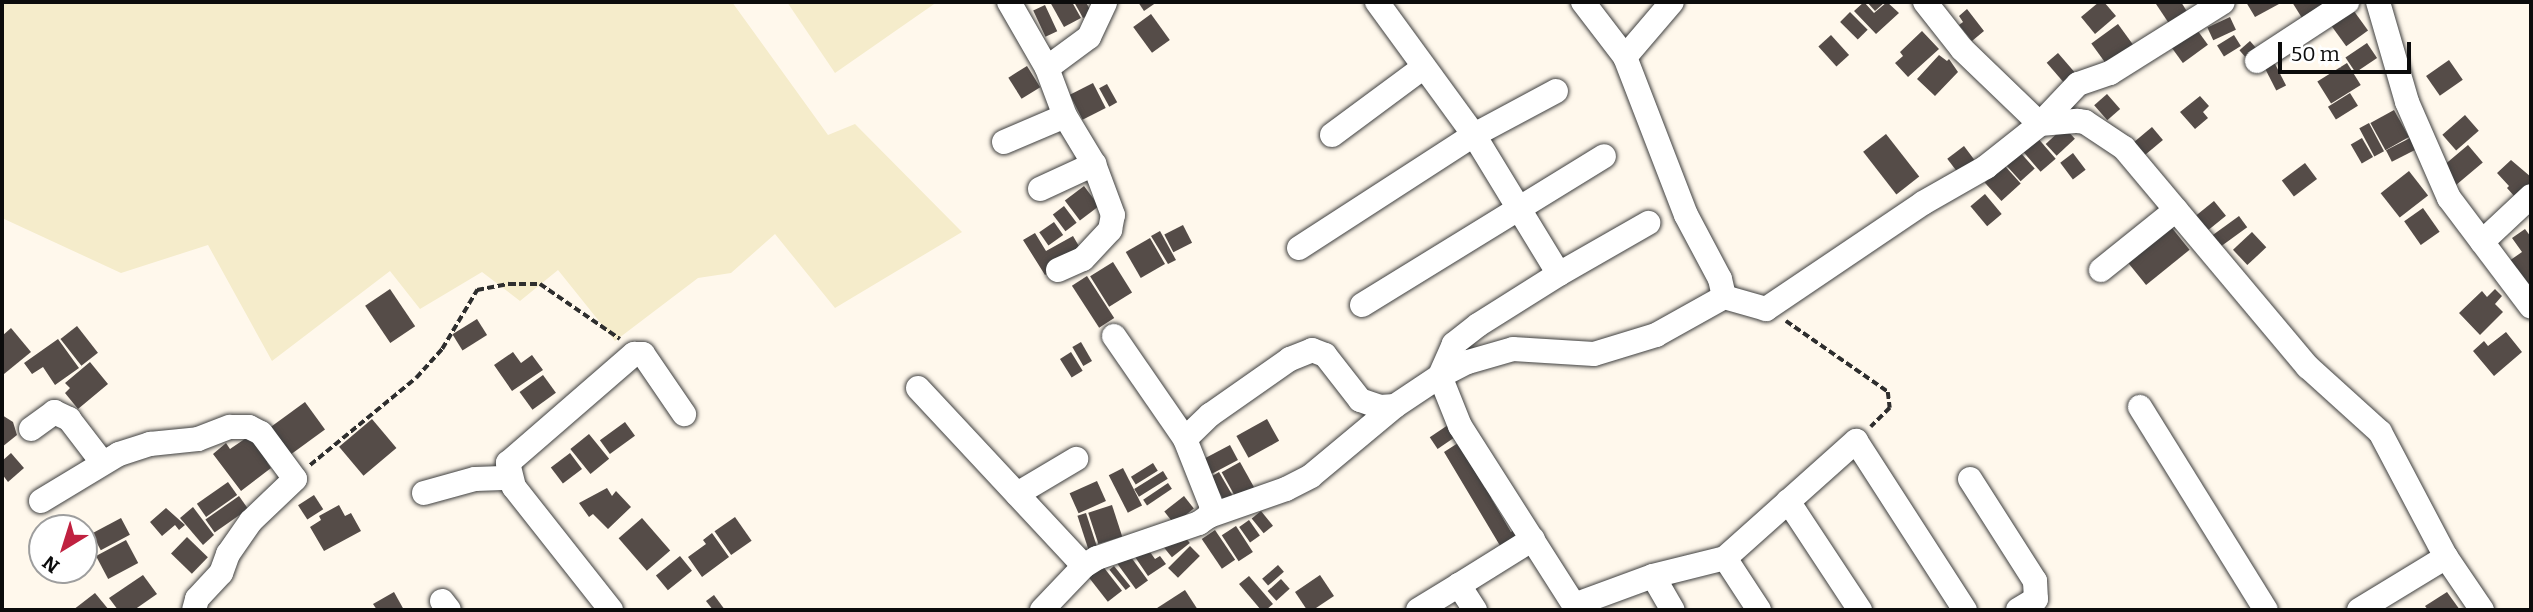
<!DOCTYPE html>
<style>
body{margin:0}
#map{position:relative;width:2533px;height:612px;overflow:hidden;background:#fff8ec;font-family:Bitter,serif}
div>[style]{position:absolute}
.farmland>*{inset:0;background:#f5eccb}
.building>*{inset:0;background:#554c48;transform-origin:0 0}
.path>*{height:3.5px;margin-top:-1.75px;transform-origin:0;background:repeating-linear-gradient(90deg,#2e2e2e 0 7px,transparent 0 10.5px)}
.roads{filter:drop-shadow(0 0 2px #3f3f3f) drop-shadow(0 0 2px #3f3f3f)}
.minor>*{height:24px;margin:-12px;padding:0 12px;transform-origin:12px;border-radius:12px;background:#fff}
span{translate:-50% -50%;white-space:nowrap;text-align:center;line-height:1.15;-webkit-text-stroke:7px #fff;paint-order:stroke}
.frame{position:absolute;inset:0;border:4px solid #0c0c0c;pointer-events:none}
.north{position:absolute;left:28px;top:514px;width:70px;height:70px;box-sizing:border-box;background:#fff;border:2px solid #9e9e9e;border-radius:50%;rotate:218deg;font-size:19px;font-weight:700;line-height:28px;text-align:center;color:#0c0c0c}
.north::after{content:'';display:block;margin:auto;width:24px;height:32px;background:#c02140;clip-path:polygon(50% 0,100% 100%,50% 72%,0 100%)}
.scale{position:absolute;left:2278px;top:42px;width:133px;height:32px;box-sizing:border-box;border:4px solid #0c0c0c;border-top:0;padding-left:9px;font-size:21px;line-height:24px;white-space:nowrap;color:#0c0c0c;-webkit-text-stroke:5px #fff;paint-order:stroke}
</style>
<div id="map">
<div class="farmland">
<div style="clip-path:polygon(2px 2px,732px 2px,828px 135px,855px 124px,962px 232px,835px 308px,775px 234px,731px 273px,698px 278px,615px 341px,558px 270px,520px 301px,482px 272px,420px 309px,390px 271px,272px 361px,208px 245px,121px 273px,2px 218px)"></div>
<div style="clip-path:polygon(787px 2px,937px 2px,835px 73px)"></div>
</div>
<div class="building">
<div style="clip-path:polygon(1050px 2px,1072px 2px,1081px 18px,1064px 27px)"></div>
<div style="clip-path:polygon(1074px 2px,1086px 2px,1092px 14px,1083px 18px)"></div>
<div style="clip-path:polygon(1138px 2px,1157px 2px,1144px 11px)"></div>
<div style="clip-path:polygon(1864px 2px,1874px 13px,1887px 2px,1899px 13px,1876px 34px,1854px 11px)"></div>
<div style="clip-path:polygon(1867px 2px,1885px 2px,1875px 11px)"></div>
<div style="clip-path:polygon(2099px 2px,2104px 2px,2116px 16px,2095px 34px,2081px 17px)"></div>
<div style="clip-path:polygon(2160px 2px,2181px 2px,2188px 13px,2170px 25px,2156px 4px)"></div>
<div style="clip-path:polygon(2246px 2px,2278px 2px,2279px 4px,2255px 17px)"></div>
<div style="clip-path:polygon(2292px 2px,2322px 2px,2324px 4px,2302px 18px)"></div>
<div style="left:1045px;top:5px;width:29px;height:13px;rotate:65deg"></div>
<div style="left:2351px;top:7px;width:29px;height:27px;rotate:54deg"></div>
<div style="clip-path:polygon(1967px 9px,1984px 31px,1972px 41px,1959px 25px,1963px 22px,1959px 16px)"></div>
<div style="left:1850px;top:12px;width:25px;height:14px;rotate:45deg"></div>
<div style="left:1151px;top:14px;width:32px;height:22px;rotate:54deg"></div>
<div style="left:2230px;top:17px;width:14px;height:25px;rotate:65deg"></div>
<div style="left:2118px;top:24px;width:26px;height:33px;rotate:54deg"></div>
<div style="left:2195px;top:27px;width:22px;height:31px;rotate:54deg"></div>
<div style="clip-path:polygon(1922px 31px,1939px 49px,1908px 77px,1895px 63px,1903px 56px,1900px 52px)"></div>
<div style="left:1831px;top:35px;width:27px;height:17px;rotate:48deg"></div>
<div style="left:2234px;top:35px;width:13px;height:20px;rotate:58deg"></div>
<div style="left:2250px;top:41px;width:9px;height:14px;rotate:49deg"></div>
<div style="left:2367px;top:43px;width:18px;height:26px;rotate:56deg"></div>
<div style="left:2058px;top:53px;width:28px;height:15px;rotate:49deg"></div>
<div style="clip-path:polygon(1939px 55px,1947px 61px,1949px 59px,1958px 72px,1935px 96px,1917px 79px)"></div>
<div style="left:2272px;top:58px;width:31px;height:11px;rotate:63deg"></div>
<div style="left:2449px;top:60px;width:24px;height:28px;rotate:55deg"></div>
<div style="left:2347px;top:63px;width:26px;height:35px;rotate:58deg"></div>
<div style="left:1027px;top:66px;width:25px;height:22px;rotate:58deg"></div>
<div style="left:1093px;top:83px;width:28px;height:26px;rotate:63deg"></div>
<div style="left:1107px;top:84px;width:21px;height:9px;rotate:61deg"></div>
<div style="left:2350px;top:93px;width:15px;height:26px;rotate:58deg"></div>
<div style="left:2107px;top:94px;width:20px;height:17px;rotate:49deg"></div>
<div style="clip-path:polygon(2200px 96px,2209px 106px,2203px 112px,2208px 118px,2195px 129px,2180px 112px)"></div>
<div style="left:2394px;top:110px;width:31px;height:27px;rotate:61deg"></div>
<div style="left:2465px;top:115px;width:21px;height:30px;rotate:49deg"></div>
<div style="left:2369px;top:123px;width:32px;height:11px;rotate:62deg"></div>
<div style="left:2064px;top:127px;width:16px;height:25px;rotate:47deg"></div>
<div style="left:2152px;top:127px;width:17px;height:32px;rotate:50deg"></div>
<div style="left:1886px;top:134px;width:54px;height:29px;rotate:52deg"></div>
<div style="left:2036px;top:136px;width:30px;height:20px;rotate:49deg"></div>
<div style="left:2362px;top:138px;width:22px;height:13px;rotate:60deg"></div>
<div style="left:2410px;top:138px;width:13px;height:27px;rotate:63deg"></div>
<div style="left:2468px;top:145px;width:23px;height:38px;rotate:50deg"></div>
<div style="left:1964px;top:146px;width:20px;height:21px;rotate:53deg"></div>
<div style="left:2018px;top:150px;width:25px;height:19px;rotate:48deg"></div>
<div style="left:2073px;top:153px;width:21px;height:16px;rotate:53deg"></div>
<div style="clip-path:polygon(2511px 160px,2531px 177px,2531px 182px,2515px 197px,2507px 188px,2509px 186px,2497px 173px)"></div>
<div style="left:2305px;top:163px;width:20px;height:29px;rotate:53deg"></div>
<div style="left:2004px;top:165px;width:25px;height:26px;rotate:48deg"></div>
<div style="left:2409px;top:171px;width:31px;height:36px;rotate:52deg"></div>
<div style="left:1084px;top:186px;width:25px;height:24px;rotate:53deg"></div>
<div style="left:1985px;top:194px;width:26px;height:19px;rotate:50deg"></div>
<div style="left:2214px;top:201px;width:19px;height:31px;rotate:51deg"></div>
<div style="left:1064px;top:206px;width:21px;height:14px;rotate:53deg"></div>
<div style="left:2423px;top:208px;width:29px;height:23px;rotate:55deg"></div>
<div style="left:2239px;top:216px;width:14px;height:40px;rotate:54deg"></div>
<div style="left:1054px;top:222px;width:16px;height:18px;rotate:55deg"></div>
<div style="left:1183px;top:225px;width:20px;height:21px;rotate:63deg"></div>
<div style="left:2172px;top:228px;width:28px;height:56px;rotate:51deg"></div>
<div style="clip-path:polygon(2525px 229px,2531px 237px,2531px 291px,2509px 261px,2522px 252px,2512px 238px)"></div>
<div style="clip-path:polygon(1160px 231px,1176px 260px,1168px 264px,1151px 236px)"></div>
<div style="left:2252px;top:232px;width:21px;height:26px;rotate:47deg"></div>
<div style="clip-path:polygon(1035px 233px,1046px 251px,1073px 236px,1083px 253px,1045px 275px,1023px 240px)"></div>
<div style="left:1150px;top:238px;width:30px;height:28px;rotate:60deg"></div>
<div style="left:1113px;top:262px;width:36px;height:27px;rotate:58deg"></div>
<div style="left:1087px;top:276px;width:50px;height:18px;rotate:57deg"></div>
<div style="left:390px;top:289px;width:45px;height:30px;rotate:56deg"></div>
<div style="clip-path:polygon(2495px 289px,2502px 296px,2495px 304px,2503px 312px,2480px 335px,2459px 313px,2482px 291px,2487px 297px)"></div>
<div style="left:477px;top:319px;width:19px;height:29px;rotate:58deg"></div>
<div style="left:77px;top:326px;width:34px;height:21px;rotate:52deg"></div>
<div style="clip-path:polygon(11px 328px,31px 352px,4px 374px,2px 336px)"></div>
<div style="clip-path:polygon(2506px 332px,2522px 352px,2494px 376px,2473px 351px,2484px 341px,2488px 346px)"></div>
<div style="clip-path:polygon(58px 339px,79px 368px,55px 385px,43px 367px,32px 374px,24px 363px)"></div>
<div style="left:1081px;top:342px;width:22px;height:10px;rotate:60deg"></div>
<div style="clip-path:polygon(513px 352px,521px 363px,532px 355px,543px 370px,512px 391px,494px 365px)"></div>
<div style="left:1071px;top:352px;width:22px;height:13px;rotate:58deg"></div>
<div style="clip-path:polygon(90px 362px,108px 384px,78px 409px,65px 393px,70px 388px,65px 383px)"></div>
<div style="left:543px;top:375px;width:22px;height:29px;rotate:54deg"></div>
<div style="left:305px;top:402px;width:34px;height:50px;rotate:54deg"></div>
<div style="clip-path:polygon(2px 415px,13px 422px,17px 435px,2px 447px)"></div>
<div style="left:372px;top:419px;width:38px;height:43px;rotate:50deg"></div>
<div style="left:1267px;top:419px;width:25px;height:35px;rotate:61deg"></div>
<div style="left:625px;top:422px;width:17px;height:31px;rotate:54deg"></div>
<div style="left:1448px;top:425px;width:14px;height:22px;rotate:56deg"></div>
<div style="clip-path:polygon(252px 434px,270px 459px,267px 462px,271px 468px,241px 491px,213px 454px,226px 443px,230px 449px)"></div>
<div style="left:589px;top:434px;width:32px;height:24px;rotate:51deg"></div>
<div style="clip-path:polygon(1458px 443px,1485px 488px,1494px 483px,1500px 493px,1491px 498px,1511px 532px,1519px 527px,1525px 536px,1502px 549px,1444px 452px)"></div>
<div style="left:1230px;top:445px;width:17px;height:38px;rotate:62deg"></div>
<div style="clip-path:polygon(11px 453px,24px 468px,8px 482px,2px 474px,2px 461px)"></div>
<div style="left:570px;top:453px;width:20px;height:24px;rotate:53deg"></div>
<div style="left:1240px;top:462px;width:29px;height:21px;rotate:61deg"></div>
<div style="left:1153px;top:463px;width:9px;height:26px;rotate:58deg"></div>
<div style="left:1123px;top:468px;width:42px;height:16px;rotate:63deg"></div>
<div style="left:1163px;top:471px;width:9px;height:34px;rotate:58deg"></div>
<div style="left:1219px;top:472px;width:28px;height:10px;rotate:60deg"></div>
<div style="left:1097px;top:481px;width:22px;height:30px;rotate:66deg"></div>
<div style="left:228px;top:482px;width:16px;height:38px;rotate:55deg"></div>
<div style="left:1168px;top:483px;width:7px;height:30px;rotate:56deg"></div>
<div style="clip-path:polygon(607px 488px,612px 496px,616px 491px,631px 507px,608px 529px,593px 514px,589px 517px,579px 503px)"></div>
<div style="left:314px;top:495px;width:17px;height:19px;rotate:57deg"></div>
<div style="left:239px;top:496px;width:16px;height:41px;rotate:55deg"></div>
<div style="left:1184px;top:496px;width:16px;height:25px;rotate:52deg"></div>
<div style="clip-path:polygon(339px 505px,345px 516px,351px 513px,361px 531px,324px 551px,310px 527px,321px 520px,319px 516px)"></div>
<div style="left:1112px;top:505px;width:33px;height:25px;rotate:72deg"></div>
<div style="clip-path:polygon(193px 507px,214px 535px,203px 545px,180px 518px)"></div>
<div style="clip-path:polygon(166px 508px,185px 525px,179px 530px,175px 525px,162px 536px,150px 522px)"></div>
<div style="left:1261px;top:511px;width:19px;height:12px;rotate:51deg"></div>
<div style="left:1086px;top:513px;width:36px;height:9px;rotate:72deg"></div>
<div style="left:735px;top:517px;width:29px;height:25px;rotate:55deg"></div>
<div style="left:121px;top:518px;width:19px;height:33px;rotate:62deg"></div>
<div style="left:642px;top:518px;width:43px;height:31px;rotate:49deg"></div>
<div style="left:1249px;top:520px;width:19px;height:12px;rotate:55deg"></div>
<div style="left:1236px;top:526px;width:31px;height:17px;rotate:57deg"></div>
<div style="left:1215px;top:530px;width:36px;height:16px;rotate:56deg"></div>
<div style="left:1181px;top:532px;width:14px;height:23px;rotate:51deg"></div>
<div style="clip-path:polygon(712px 533px,729px 557px,702px 577px,688px 557px,706px 544px,703px 540px)"></div>
<div style="left:187px;top:537px;width:29px;height:23px;rotate:44deg"></div>
<div style="left:126px;top:540px;width:26px;height:34px;rotate:62deg"></div>
<div style="clip-path:polygon(1145px 545px,1155px 559px,1160px 556px,1166px 564px,1148px 576px,1133px 554px)"></div>
<div style="left:1190px;top:546px;width:14px;height:31px;rotate:45deg"></div>
<div style="left:1128px;top:553px;width:34px;height:15px;rotate:54deg"></div>
<div style="left:680px;top:556px;width:19px;height:31px;rotate:51deg"></div>
<div style="left:1098px;top:560px;width:39px;height:18px;rotate:52deg"></div>
<div style="left:1278px;top:565px;width:9px;height:21px;rotate:49deg"></div>
<div style="left:1114px;top:566px;width:26px;height:6px;rotate:51deg"></div>
<div style="clip-path:polygon(143px 575px,157px 594px,134px 610px,118px 610px,109px 598px)"></div>
<div style="clip-path:polygon(1320px 575px,1334px 596px,1313px 610px,1307px 610px,1295px 592px)"></div>
<div style="clip-path:polygon(1249px 576px,1273px 604px,1266px 610px,1261px 610px,1239px 584px)"></div>
<div style="left:1281px;top:579px;width:13px;height:18px;rotate:48deg"></div>
<div style="clip-path:polygon(1185px 590px,1198px 610px,1154px 610px)"></div>
<div style="clip-path:polygon(394px 592px,404px 610px,377px 610px,373px 604px)"></div>
<div style="clip-path:polygon(2447px 592px,2460px 610px,2428px 610px,2425px 606px)"></div>
<div style="clip-path:polygon(95px 593px,109px 610px,73px 610px)"></div>
<div style="clip-path:polygon(714px 595px,725px 610px,713px 610px,706px 601px)"></div>
</div>
<div class="path">
<div style="left:1786px;top:321px;width:124px;rotate:34.8deg"></div>
<div style="left:1888px;top:392px;width:16px;rotate:83deg"></div>
<div style="left:1890px;top:408px;width:27px;rotate:135deg"></div>
<div style="left:310px;top:465px;width:137px;rotate:-39.4deg"></div>
<div style="left:416px;top:378px;width:39px;rotate:-48deg"></div>
<div style="left:442px;top:349px;width:69px;rotate:-59.3deg"></div>
<div style="left:477px;top:290px;width:33px;rotate:-11deg"></div>
<div style="left:509px;top:284px;width:31px"></div>
<div style="left:540px;top:284px;width:97px;rotate:34.5deg"></div>
</div>
<div class="roads">
<div class="minor">
<div style="left:1009px;top:2px;width:76px;rotate:60.1deg"></div>
<div style="left:1377px;top:2px;width:165px;rotate:53.9deg"></div>
<div style="left:1474px;top:135px;width:163px;rotate:58.6deg"></div>
<div style="left:1559px;top:274px;width:96px;rotate:147.8deg"></div>
<div style="left:1478px;top:325px;width:31px;rotate:142deg"></div>
<div style="left:1454px;top:344px;width:35px;rotate:114deg"></div>
<div style="left:1440px;top:376px;width:54px;rotate:68.2deg"></div>
<div style="left:1460px;top:426px;width:218px;rotate:57.5deg"></div>
<div style="left:1583px;top:2px;width:69px;rotate:52.6deg"></div>
<div style="left:1625px;top:57px;width:169px;rotate:68.9deg"></div>
<div style="left:1686px;top:215px;width:72px;rotate:62deg"></div>
<div style="left:1720px;top:279px;width:18px;rotate:77deg"></div>
<div style="left:1925px;top:2px;width:60px;rotate:51.8deg"></div>
<div style="left:1962px;top:49px;width:108px;rotate:43.9deg"></div>
<div style="left:2040px;top:124px;width:55px;rotate:-46.5deg"></div>
<div style="left:2078px;top:84px;width:34px;rotate:-19deg"></div>
<div style="left:2110px;top:73px;width:133px;rotate:-32.1deg"></div>
<div style="left:2378px;top:2px;width:104px;rotate:73.8deg"></div>
<div style="left:2407px;top:102px;width:105px;rotate:66.4deg"></div>
<div style="left:2449px;top:198px;width:136px;rotate:53deg"></div>
<div style="left:1625px;top:57px;width:72px;rotate:-49.5deg"></div>
<div style="left:2257px;top:61px;width:108px;rotate:-33.2deg"></div>
<div style="left:1332px;top:135px;width:114px;rotate:-36.5deg"></div>
<div style="left:1004px;top:142px;width:66px;rotate:-23.1deg"></div>
<div style="left:1040px;top:189px;width:60px;rotate:-24.8deg"></div>
<div style="left:2482px;top:242px;width:67px;rotate:-43.2deg"></div>
<div style="left:1299px;top:248px;width:208px;rotate:-32.9deg"></div>
<div style="left:1474px;top:135px;width:93px;rotate:-28.2deg"></div>
<div style="left:1058px;top:270px;width:27px;rotate:-24deg"></div>
<div style="left:1083px;top:259px;width:40px;rotate:-47deg"></div>
<div style="left:1110px;top:230px;width:15px;rotate:-79deg"></div>
<div style="left:1113px;top:215px;width:54px;rotate:-110.4deg"></div>
<div style="left:1094px;top:164px;width:56px;rotate:-121.1deg"></div>
<div style="left:1065px;top:116px;width:51px;rotate:-110.6deg"></div>
<div style="left:1047px;top:68px;width:52px;rotate:-36.4deg"></div>
<div style="left:1089px;top:37px;width:38px;rotate:-65deg"></div>
<div style="left:2101px;top:270px;width:96px;rotate:-38.7deg"></div>
<div style="left:1559px;top:274px;width:103px;rotate:-29.8deg"></div>
<div style="left:1362px;top:305px;width:284px;rotate:-31.6deg"></div>
<div style="left:1114px;top:336px;width:125px;rotate:55.4deg"></div>
<div style="left:918px;top:388px;width:243px;rotate:47deg"></div>
<div style="left:2140px;top:407px;width:239px;rotate:58.2deg"></div>
<div style="left:31px;top:429px;width:29px;rotate:-36deg"></div>
<div style="left:54px;top:412px;width:17px;rotate:25deg"></div>
<div style="left:69px;top:419px;width:54px;rotate:52.5deg"></div>
<div style="left:1970px;top:479px;width:121px;rotate:57.5deg"></div>
<div style="left:2035px;top:581px;width:18px;rotate:87deg"></div>
<div style="left:2036px;top:599px;width:21px;rotate:149deg"></div>
<div style="left:424px;top:493px;width:53px;rotate:-15.4deg"></div>
<div style="left:475px;top:479px;width:35px;rotate:-2deg"></div>
<div style="left:1017px;top:494px;width:69px;rotate:-30.7deg"></div>
<div style="left:41px;top:501px;width:91px;rotate:-31.1deg"></div>
<div style="left:119px;top:454px;width:33px;rotate:-18deg"></div>
<div style="left:150px;top:444px;width:48px;rotate:-5.9deg"></div>
<div style="left:198px;top:439px;width:34px;rotate:-21deg"></div>
<div style="left:230px;top:427px;width:19px"></div>
<div style="left:249px;top:427px;width:13px;rotate:27deg"></div>
<div style="left:261px;top:433px;width:57px;rotate:53.5deg"></div>
<div style="left:295px;top:479px;width:61px;rotate:136.3deg"></div>
<div style="left:251px;top:521px;width:40px;rotate:124.9deg"></div>
<div style="left:228px;top:554px;width:20px;rotate:110deg"></div>
<div style="left:221px;top:573px;width:35px;rotate:133deg"></div>
<div style="left:197px;top:599px;width:11px;rotate:105deg"></div>
<div style="left:1788px;top:501px;width:131px;rotate:56.6deg"></div>
<div style="left:1209px;top:516px;width:82px;rotate:-19.3deg"></div>
<div style="left:1286px;top:489px;width:28px;rotate:-27deg"></div>
<div style="left:1311px;top:476px;width:109px;rotate:-39.8deg"></div>
<div style="left:1725px;top:558px;width:62px;rotate:56.8deg"></div>
<div style="left:1653px;top:576px;width:39px;rotate:60deg"></div>
<div style="left:442px;top:601px;width:11px;rotate:52deg"></div>
<div style="left:1574px;top:605px;width:84px;rotate:-20.2deg"></div>
<div style="left:1653px;top:576px;width:74px;rotate:-14deg"></div>
<div style="left:1725px;top:558px;width:176px;rotate:-41.8deg"></div>
<div style="left:1856px;top:441px;width:201px;rotate:57.2deg"></div>
<div style="left:611px;top:610px;width:157px;rotate:-128.3deg"></div>
<div style="left:514px;top:487px;width:25px;rotate:-104deg"></div>
<div style="left:508px;top:463px;width:167px;rotate:-40.9deg"></div>
<div style="left:634px;top:354px;width:9px"></div>
<div style="left:643px;top:354px;width:73px;rotate:55.7deg"></div>
<div style="left:1042px;top:610px;width:61px;rotate:-46.3deg"></div>
<div style="left:1084px;top:566px;width:15px;rotate:-32deg"></div>
<div style="left:1097px;top:558px;width:108px;rotate:-18.9deg"></div>
<div style="left:1199px;top:523px;width:12px;rotate:-35deg"></div>
<div style="left:1209px;top:516px;width:9px;rotate:-72deg"></div>
<div style="left:1212px;top:507px;width:73px;rotate:-111.7deg"></div>
<div style="left:1185px;top:439px;width:35px;rotate:-44deg"></div>
<div style="left:1210px;top:415px;width:98px;rotate:-35deg"></div>
<div style="left:1290px;top:359px;width:24px;rotate:-22deg"></div>
<div style="left:1312px;top:350px;width:14px;rotate:21deg"></div>
<div style="left:1325px;top:355px;width:57px;rotate:52.1deg"></div>
<div style="left:1360px;top:400px;width:21px;rotate:19deg"></div>
<div style="left:1380px;top:407px;width:15px;rotate:-4deg"></div>
<div style="left:1395px;top:406px;width:54px;rotate:-33.7deg"></div>
<div style="left:1440px;top:376px;width:31px;rotate:-27deg"></div>
<div style="left:1468px;top:362px;width:47px;rotate:-16.1deg"></div>
<div style="left:1513px;top:349px;width:81px;rotate:3.5deg"></div>
<div style="left:1594px;top:354px;width:65px;rotate:-17deg"></div>
<div style="left:1656px;top:335px;width:78px;rotate:-29.2deg"></div>
<div style="left:1724px;top:297px;width:44px;rotate:15.9deg"></div>
<div style="left:1766px;top:309px;width:189px;rotate:-34deg"></div>
<div style="left:1923px;top:203px;width:73px;rotate:-29.7deg"></div>
<div style="left:1986px;top:167px;width:69px;rotate:-38.5deg"></div>
<div style="left:2040px;top:124px;width:38px;rotate:-5deg"></div>
<div style="left:2078px;top:121px;width:7px;rotate:8deg"></div>
<div style="left:2085px;top:122px;width:47px;rotate:33.7deg"></div>
<div style="left:2124px;top:148px;width:286px;rotate:50deg"></div>
<div style="left:2308px;top:367px;width:97px;rotate:42.1deg"></div>
<div style="left:2380px;top:432px;width:141px;rotate:62.2deg"></div>
<div style="left:2446px;top:557px;width:64px;rotate:55.8deg"></div>
<div style="left:1418px;top:610px;width:48px;rotate:-31.4deg"></div>
<div style="left:1475px;top:610px;width:30px;rotate:-123deg"></div>
<div style="left:1459px;top:585px;width:87px;rotate:-31.9deg"></div>
<div style="left:2359px;top:610px;width:102px;rotate:-31.3deg"></div>
</div>
</div>
<div class="frame"></div>
<div class="north">N</div>
<div class="scale">50 m</div>
</div>
